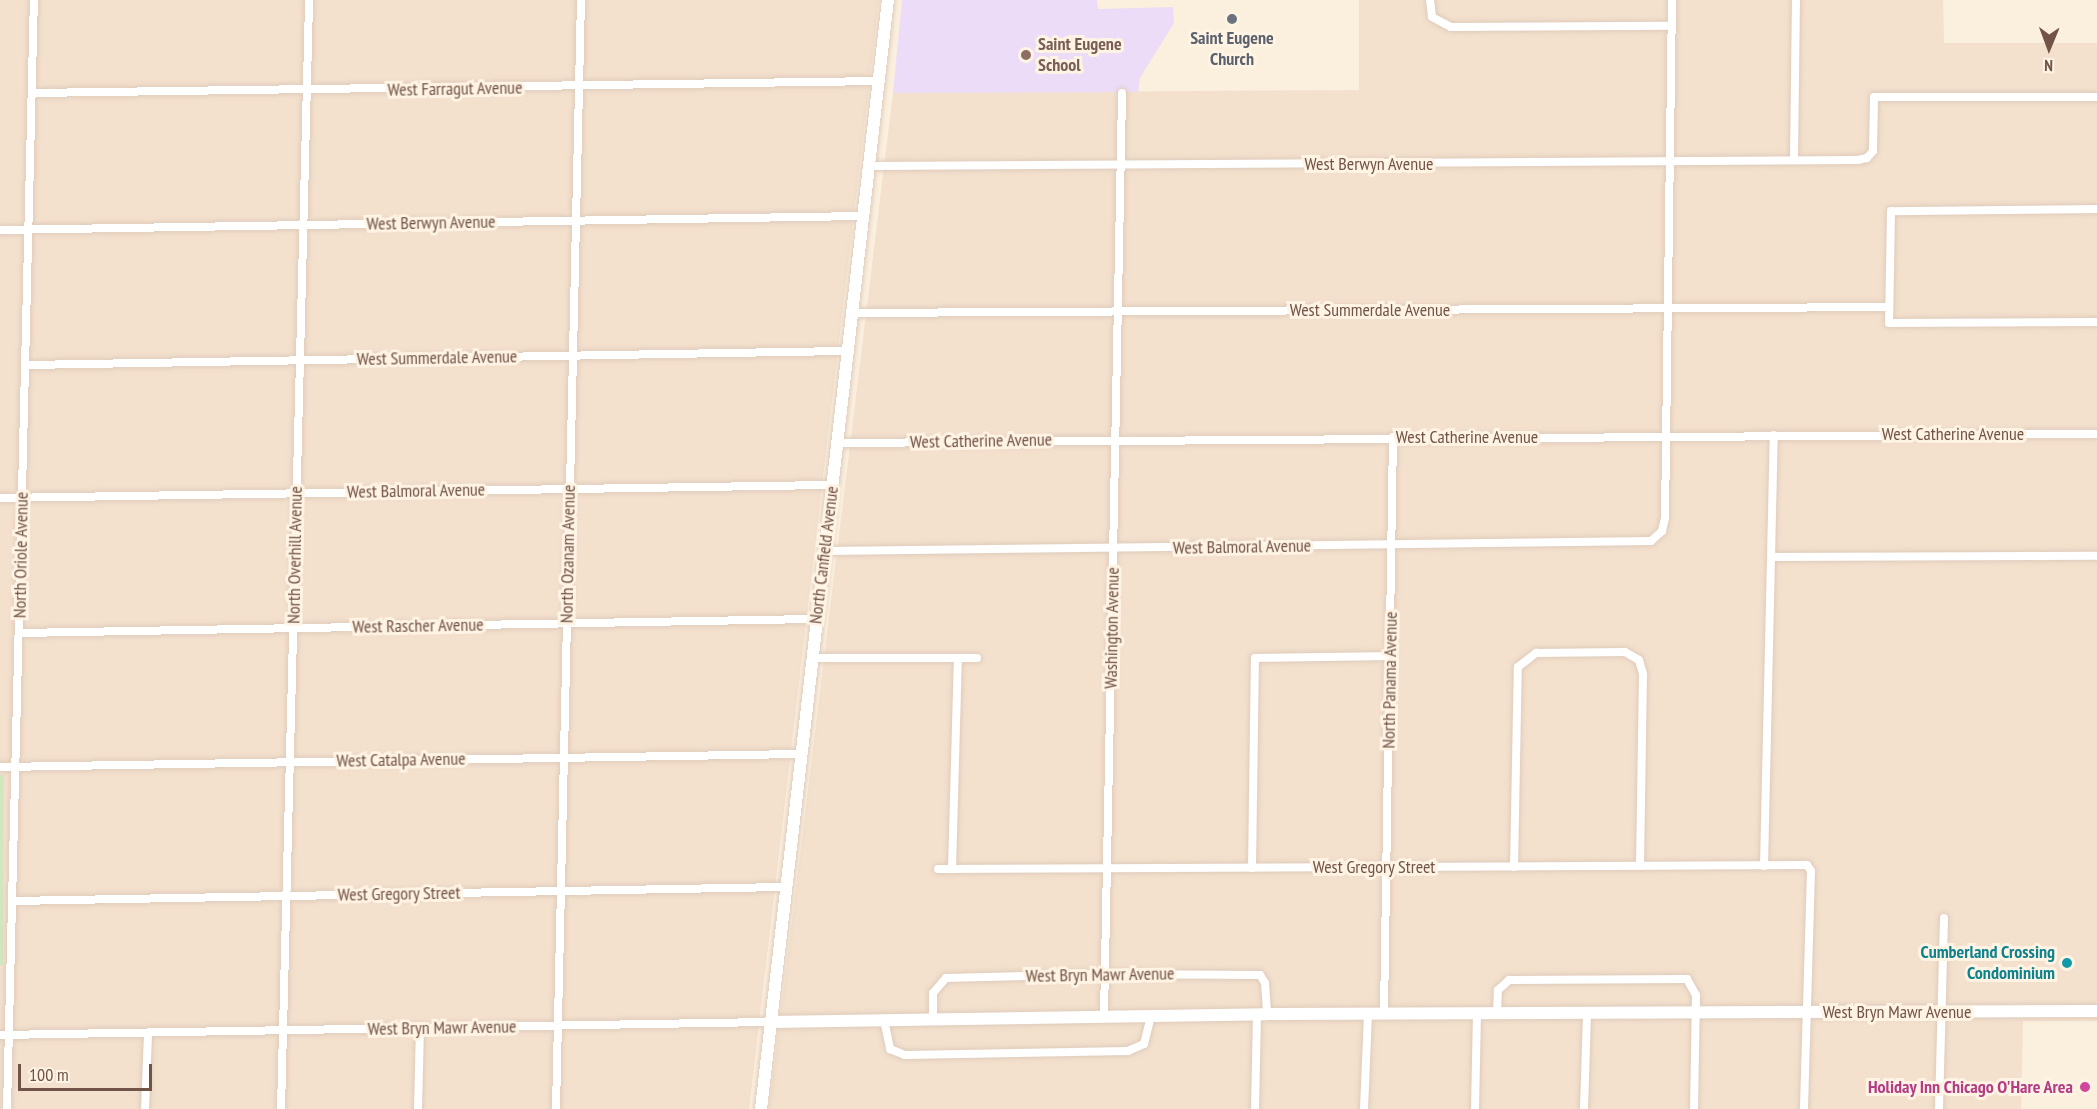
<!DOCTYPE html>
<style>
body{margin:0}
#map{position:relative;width:2097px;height:1109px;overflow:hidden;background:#fbefde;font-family:"PT Sans Narrow",sans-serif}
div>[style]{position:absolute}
.residential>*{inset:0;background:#f3e0cd}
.education>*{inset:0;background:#ecdcf7}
.green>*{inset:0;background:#d0e8be}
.roads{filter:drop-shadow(0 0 2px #dfcbbb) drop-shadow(0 0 2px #dfcbbb)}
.street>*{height:8px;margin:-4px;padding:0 4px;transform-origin:4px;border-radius:4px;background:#fff}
.secondary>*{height:12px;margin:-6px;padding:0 6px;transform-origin:6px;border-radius:6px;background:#fff}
.dots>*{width:16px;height:16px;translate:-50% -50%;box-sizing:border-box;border:3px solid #fff3e4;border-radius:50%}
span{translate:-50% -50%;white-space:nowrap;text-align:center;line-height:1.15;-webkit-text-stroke:6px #fff3e4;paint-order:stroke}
.worship-label{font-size:18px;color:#5b616d;font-weight:700}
.education-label{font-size:18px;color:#785e54;font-weight:700}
.left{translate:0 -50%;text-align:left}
.street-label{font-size:18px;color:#715447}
.culture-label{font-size:18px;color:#0d838f;font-weight:700}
.right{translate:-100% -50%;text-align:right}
.hotel-label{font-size:18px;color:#b23c85;font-weight:700}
.north{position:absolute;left:2019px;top:18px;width:60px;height:60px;-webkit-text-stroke:4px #fff3e4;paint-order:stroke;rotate:181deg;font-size:16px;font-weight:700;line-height:24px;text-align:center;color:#715447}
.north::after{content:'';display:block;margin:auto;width:21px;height:27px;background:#715447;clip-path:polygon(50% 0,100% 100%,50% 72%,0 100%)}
.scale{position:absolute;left:18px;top:1064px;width:134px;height:27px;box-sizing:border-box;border:3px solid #715447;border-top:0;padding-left:8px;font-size:18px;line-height:21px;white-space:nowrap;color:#715447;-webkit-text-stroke:4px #fff3e4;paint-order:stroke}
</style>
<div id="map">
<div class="residential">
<div style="clip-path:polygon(0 0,879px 0,749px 1109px,0 1109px)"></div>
<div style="clip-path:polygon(1359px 0,1943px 0,1944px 43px,2097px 43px,2097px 1021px,2023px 1021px,2021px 1109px,769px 1109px,893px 93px,1359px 90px)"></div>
</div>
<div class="education">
<div style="clip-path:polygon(902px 0,1097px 0,1098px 9px,1173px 7px,1174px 23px,1140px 78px,1138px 92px,893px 93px)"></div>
</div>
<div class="green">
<div style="clip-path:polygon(0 775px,4px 775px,3px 965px,0 965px)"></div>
</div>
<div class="roads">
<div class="street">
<div style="left:1430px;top:0;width:17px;rotate:83deg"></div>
<div style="left:1432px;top:17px;width:21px;rotate:28deg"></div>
<div style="left:1451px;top:27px;width:220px;rotate:-0.3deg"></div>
<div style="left:32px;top:93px;width:847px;rotate:-0.81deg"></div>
<div style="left:1794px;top:160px;width:160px;rotate:-89.3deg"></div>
<div style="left:869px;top:166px;width:989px;rotate:-0.35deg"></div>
<div style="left:1858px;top:160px;width:9px;rotate:-13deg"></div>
<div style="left:1867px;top:158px;width:9px;rotate:-49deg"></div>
<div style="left:1873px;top:151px;width:54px;rotate:-88.9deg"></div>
<div style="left:1874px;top:97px;width:223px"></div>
<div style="left:2097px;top:209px;width:206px;rotate:179.4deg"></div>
<div style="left:1891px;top:211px;width:112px;rotate:91deg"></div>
<div style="left:1889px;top:323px;width:208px;rotate:-0.3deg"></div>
<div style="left:0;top:230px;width:863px;rotate:-0.93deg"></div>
<div style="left:852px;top:313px;width:1037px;rotate:-0.33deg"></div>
<div style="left:26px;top:365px;width:822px;rotate:-0.98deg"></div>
<div style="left:837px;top:443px;width:1260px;rotate:-0.41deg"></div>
<div style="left:0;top:498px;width:832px;rotate:-0.9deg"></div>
<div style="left:825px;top:551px;width:826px;rotate:-0.69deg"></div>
<div style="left:1651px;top:541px;width:15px;rotate:-42deg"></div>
<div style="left:1662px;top:531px;width:13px;rotate:-77deg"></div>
<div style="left:1665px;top:518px;width:518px;rotate:-89.23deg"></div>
<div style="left:1771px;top:557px;width:326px;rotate:-0.2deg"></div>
<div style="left:19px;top:633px;width:798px;rotate:-1.01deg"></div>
<div style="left:812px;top:658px;width:165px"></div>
<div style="left:0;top:767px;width:802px;rotate:-0.93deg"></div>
<div style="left:1764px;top:866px;width:431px;rotate:-88.7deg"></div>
<div style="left:1514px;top:867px;width:200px;rotate:-88.9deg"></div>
<div style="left:1518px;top:667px;width:23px;rotate:-38deg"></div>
<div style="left:1536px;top:653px;width:89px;rotate:-0.6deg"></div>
<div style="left:1625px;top:652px;width:16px;rotate:30deg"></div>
<div style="left:1639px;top:660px;width:15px;rotate:74deg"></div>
<div style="left:1643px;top:674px;width:192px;rotate:90.9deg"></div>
<div style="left:1252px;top:868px;width:210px;rotate:-89.2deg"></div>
<div style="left:1255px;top:658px;width:136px;rotate:-0.8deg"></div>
<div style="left:938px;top:869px;width:869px;rotate:-0.26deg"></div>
<div style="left:1807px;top:865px;width:7px;rotate:56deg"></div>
<div style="left:1811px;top:871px;width:238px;rotate:91.7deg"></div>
<div style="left:952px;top:869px;width:211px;rotate:-88.4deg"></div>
<div style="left:13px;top:901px;width:773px;rotate:-1.04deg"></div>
<div style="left:1384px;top:1014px;width:577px;rotate:-89.11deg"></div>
<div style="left:1497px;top:1014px;width:24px;rotate:-88deg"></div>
<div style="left:1498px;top:990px;width:15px;rotate:-42deg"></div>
<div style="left:1509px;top:980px;width:178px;rotate:-0.3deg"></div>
<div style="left:1687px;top:979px;width:18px;rotate:61deg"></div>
<div style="left:1696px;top:995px;width:114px;rotate:91deg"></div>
<div style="left:1104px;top:1016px;width:923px;rotate:-88.88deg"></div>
<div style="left:933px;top:1019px;width:26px;rotate:-90deg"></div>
<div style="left:933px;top:993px;width:20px;rotate:-49deg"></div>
<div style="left:946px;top:978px;width:159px;rotate:-1.4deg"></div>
<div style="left:1105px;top:974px;width:155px;rotate:0.4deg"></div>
<div style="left:1260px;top:975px;width:9px;rotate:58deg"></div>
<div style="left:1265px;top:983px;width:31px;rotate:86deg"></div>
<div style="left:884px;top:1020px;width:30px;rotate:78deg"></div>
<div style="left:890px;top:1049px;width:16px;rotate:22deg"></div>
<div style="left:905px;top:1055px;width:223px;rotate:-1deg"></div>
<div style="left:1128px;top:1051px;width:17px;rotate:-24deg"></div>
<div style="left:1144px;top:1044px;width:30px;rotate:-76deg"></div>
<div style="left:0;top:1035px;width:771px;rotate:-0.97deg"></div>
<div style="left:7px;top:1109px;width:1109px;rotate:-88.61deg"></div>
<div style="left:145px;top:1109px;width:76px;rotate:-87.7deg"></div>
<div style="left:281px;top:1109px;width:1109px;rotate:-88.55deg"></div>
<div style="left:418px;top:1109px;width:80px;rotate:-88.6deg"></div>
<div style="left:556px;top:1109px;width:1109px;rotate:-88.71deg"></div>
<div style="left:1255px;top:1109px;width:95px;rotate:-88.8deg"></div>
<div style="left:1364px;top:1109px;width:95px;rotate:-87.6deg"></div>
<div style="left:1475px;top:1109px;width:95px;rotate:-88.8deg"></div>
<div style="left:1584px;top:1109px;width:95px;rotate:-88.2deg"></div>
<div style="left:1939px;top:1109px;width:191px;rotate:-88.5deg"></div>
</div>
<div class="secondary">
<div style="left:771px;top:1022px;width:496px;rotate:-0.9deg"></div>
<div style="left:1267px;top:1014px;width:830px;rotate:-0.21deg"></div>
<div style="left:761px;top:1109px;width:1116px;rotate:-83.47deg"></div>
</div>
</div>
<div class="dots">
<div style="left:1232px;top:19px;background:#6b7280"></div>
<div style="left:1026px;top:55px;background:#8d6e63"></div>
<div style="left:2067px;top:963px;background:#0f9aa8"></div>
<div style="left:2085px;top:1087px;background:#d1479c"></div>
</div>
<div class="worship-label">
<span style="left:1232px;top:49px">Saint Eugene<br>Church</span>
</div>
<div class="education-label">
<span class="left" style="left:1038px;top:55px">Saint Eugene<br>School</span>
</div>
<div class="street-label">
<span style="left:455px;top:89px;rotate:-1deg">West Farragut Avenue</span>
<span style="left:1369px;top:164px">West Berwyn Avenue</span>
<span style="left:431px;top:223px;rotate:-1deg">West Berwyn Avenue</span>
<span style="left:1370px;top:310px">West Summerdale Avenue</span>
<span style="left:437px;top:358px;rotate:-1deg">West Summerdale Avenue</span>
<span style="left:1953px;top:434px">West Catherine Avenue</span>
<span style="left:1467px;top:437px">West Catherine Avenue</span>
<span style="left:981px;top:441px;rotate:-1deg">West Catherine Avenue</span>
<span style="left:416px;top:491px;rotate:-1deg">West Balmoral Avenue</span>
<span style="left:1242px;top:547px;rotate:-1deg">West Balmoral Avenue</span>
<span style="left:568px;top:554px;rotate:-89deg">North Ozanam Avenue</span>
<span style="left:21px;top:555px;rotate:-89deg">North Oriole Avenue</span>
<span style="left:295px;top:555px;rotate:-89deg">North Overhill Avenue</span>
<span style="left:824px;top:555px;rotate:-83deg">North Canfield Avenue</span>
<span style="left:418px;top:626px;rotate:-1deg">West Rascher Avenue</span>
<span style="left:1112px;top:628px;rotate:-89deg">Washington Avenue</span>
<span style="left:1390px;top:680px;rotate:-89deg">North Panama Avenue</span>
<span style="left:401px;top:760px;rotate:-1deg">West Catalpa Avenue</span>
<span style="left:1374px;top:867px">West Gregory Street</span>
<span style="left:399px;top:894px;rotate:-1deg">West Gregory Street</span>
<span style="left:1100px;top:975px;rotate:-1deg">West Bryn Mawr Avenue</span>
<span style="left:1897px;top:1012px">West Bryn Mawr Avenue</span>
<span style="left:442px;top:1028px;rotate:-1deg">West Bryn Mawr Avenue</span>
</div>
<div class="culture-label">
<span class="right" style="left:2055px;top:963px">Cumberland Crossing<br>Condominium</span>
</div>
<div class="hotel-label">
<span class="right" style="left:2073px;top:1087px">Holiday Inn Chicago O'Hare Area</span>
</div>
<div class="north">N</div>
<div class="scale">100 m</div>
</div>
